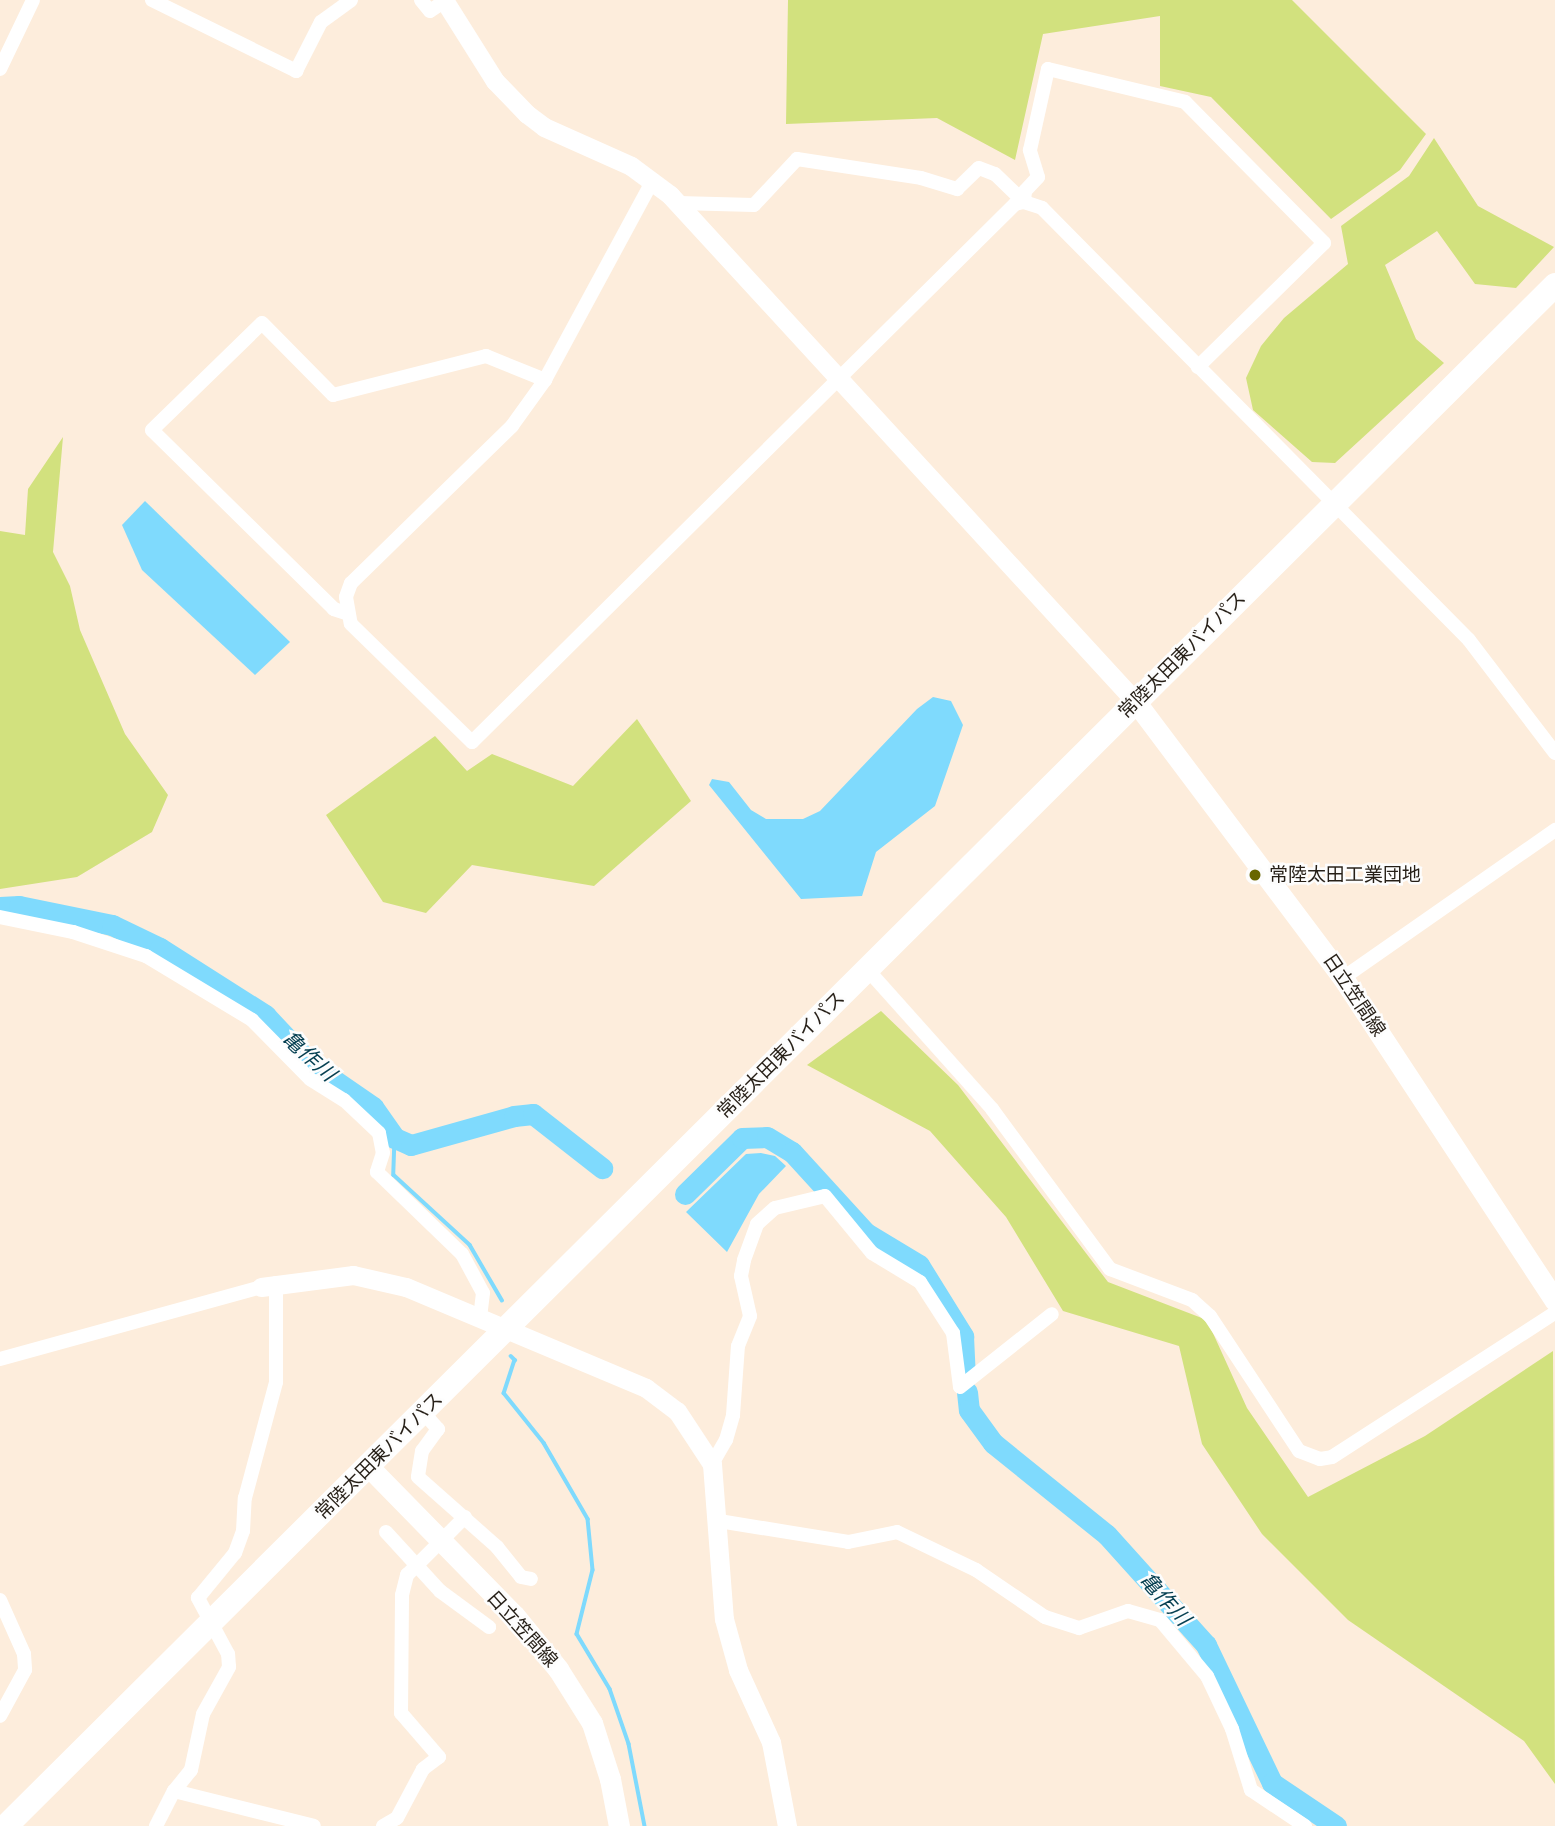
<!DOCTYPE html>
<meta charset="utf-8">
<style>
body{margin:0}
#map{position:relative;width:1555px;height:1826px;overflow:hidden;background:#fdeddc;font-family:Helvetica,"Noto Sans JP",sans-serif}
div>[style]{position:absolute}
.green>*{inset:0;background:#d2e17e}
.water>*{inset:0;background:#7fdafd}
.stream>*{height:3.5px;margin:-1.75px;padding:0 1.75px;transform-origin:1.75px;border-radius:1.75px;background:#7fdafd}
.river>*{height:21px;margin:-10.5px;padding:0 10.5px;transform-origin:10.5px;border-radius:10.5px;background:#7fdafd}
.street>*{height:14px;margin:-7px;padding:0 7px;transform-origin:7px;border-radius:7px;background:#fff}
.secondary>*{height:19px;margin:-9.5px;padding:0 9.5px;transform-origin:9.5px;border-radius:9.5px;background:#fff}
.primary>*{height:21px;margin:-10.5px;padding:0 10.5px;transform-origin:10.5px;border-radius:10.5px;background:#fff}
.highway>*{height:24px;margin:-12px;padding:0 12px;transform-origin:12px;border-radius:12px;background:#fff}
.dots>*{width:19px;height:19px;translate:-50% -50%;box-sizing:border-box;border:4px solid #fdfdfd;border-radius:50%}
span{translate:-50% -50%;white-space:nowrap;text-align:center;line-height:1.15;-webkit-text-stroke:5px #fdfdfd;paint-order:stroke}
.street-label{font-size:19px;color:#261f17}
.poi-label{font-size:19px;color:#261f17}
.left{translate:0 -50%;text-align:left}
.water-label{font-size:21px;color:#053f51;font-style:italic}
</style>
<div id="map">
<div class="green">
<div style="clip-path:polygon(788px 0,1292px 0,1426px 134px,1400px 170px,1331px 219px,1211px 97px,1160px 86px,1160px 16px,1043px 34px,1015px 160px,937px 118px,786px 124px)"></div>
<div style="clip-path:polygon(1434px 138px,1478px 206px,1554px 247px,1516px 288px,1475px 284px,1437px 231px,1385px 265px,1416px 339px,1444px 363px,1335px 463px,1312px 462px,1253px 410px,1246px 378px,1261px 346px,1284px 318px,1348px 264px,1341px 226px,1409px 176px)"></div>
<div style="clip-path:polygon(63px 437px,53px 552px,70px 586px,80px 630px,125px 734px,168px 795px,152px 832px,77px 877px,0 889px,0 531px,25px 535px,28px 489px)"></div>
<div style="clip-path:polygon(637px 719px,691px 801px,594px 886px,472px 865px,426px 913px,383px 902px,326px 815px,435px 736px,467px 771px,492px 754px,573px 786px)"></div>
<div style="clip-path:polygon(881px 1011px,958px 1085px,1108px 1282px,1207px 1320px,1247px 1408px,1308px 1497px,1425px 1436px,1553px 1351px,1555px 1784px,1524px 1741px,1348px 1620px,1262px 1534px,1202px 1444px,1179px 1346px,1063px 1311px,1006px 1217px,930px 1131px,807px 1065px)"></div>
</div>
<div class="water">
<div style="clip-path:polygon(145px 501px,290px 642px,255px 675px,142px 570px,122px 525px)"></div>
<div style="clip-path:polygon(933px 697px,951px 701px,963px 725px,935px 806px,876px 852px,862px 896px,801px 899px,709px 785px,712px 779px,729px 782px,751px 810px,766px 819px,803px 819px,820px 811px,917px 709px)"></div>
<div style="clip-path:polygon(761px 1153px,775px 1156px,786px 1166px,759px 1194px,727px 1252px,686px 1212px,746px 1154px)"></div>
</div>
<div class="stream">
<div style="left:395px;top:1138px;width:37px;rotate:92deg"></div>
<div style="left:394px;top:1175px;width:103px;rotate:42.6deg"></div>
<div style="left:470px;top:1245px;width:64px;rotate:59.8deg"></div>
<div style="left:511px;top:1356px;width:6px;rotate:45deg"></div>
<div style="left:515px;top:1360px;width:35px;rotate:108deg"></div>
<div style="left:504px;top:1393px;width:64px;rotate:51.3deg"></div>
<div style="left:544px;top:1443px;width:88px;rotate:59.9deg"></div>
<div style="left:588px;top:1519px;width:51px;rotate:84.4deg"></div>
<div style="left:593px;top:1570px;width:66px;rotate:104deg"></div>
<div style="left:577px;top:1634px;width:64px;rotate:59deg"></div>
<div style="left:610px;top:1689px;width:58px;rotate:70.9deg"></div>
<div style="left:629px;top:1744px;width:84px;rotate:79deg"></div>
</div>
<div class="river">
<div style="left:0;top:907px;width:19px;rotate:-3deg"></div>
<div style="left:19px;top:906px;width:95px;rotate:11.5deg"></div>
<div style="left:112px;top:925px;width:53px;rotate:25.6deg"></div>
<div style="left:160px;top:948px;width:125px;rotate:32.5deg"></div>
<div style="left:265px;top:1015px;width:69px;rotate:46.8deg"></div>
<div style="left:312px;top:1065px;width:74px;rotate:34.5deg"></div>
<div style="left:373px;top:1107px;width:38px;rotate:55deg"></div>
<div style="left:395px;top:1138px;width:17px;rotate:24deg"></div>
<div style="left:411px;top:1145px;width:107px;rotate:-15.7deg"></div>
<div style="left:514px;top:1116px;width:19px;rotate:-6deg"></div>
<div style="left:533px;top:1114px;width:88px;rotate:38deg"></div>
<div style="left:685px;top:1194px;width:80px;rotate:-44.5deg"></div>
<div style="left:742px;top:1138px;width:25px;rotate:-2deg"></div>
<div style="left:767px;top:1137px;width:29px;rotate:31deg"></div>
<div style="left:792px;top:1152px;width:110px;rotate:47.6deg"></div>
<div style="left:866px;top:1233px;width:62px;rotate:31.1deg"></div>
<div style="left:919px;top:1265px;width:84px;rotate:58.2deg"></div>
<div style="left:963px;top:1336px;width:42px;rotate:87.3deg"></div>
<div style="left:967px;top:1392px;width:18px;rotate:84deg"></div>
<div style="left:969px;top:1410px;width:41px;rotate:54deg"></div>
<div style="left:993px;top:1443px;width:146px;rotate:38.9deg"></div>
<div style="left:1107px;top:1535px;width:148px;rotate:48deg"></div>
<div style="left:1206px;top:1645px;width:153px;rotate:64.4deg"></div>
<div style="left:1272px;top:1783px;width:77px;rotate:33.9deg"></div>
</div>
<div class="street">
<div style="left:152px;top:0;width:161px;rotate:26.2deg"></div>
<div style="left:296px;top:71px;width:55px;rotate:-63deg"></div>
<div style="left:321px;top:22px;width:37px;rotate:-36deg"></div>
<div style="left:421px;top:0;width:14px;rotate:51deg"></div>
<div style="left:430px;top:11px;width:18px;rotate:-34deg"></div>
<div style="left:0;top:69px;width:76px;rotate:-64.4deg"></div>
<div style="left:653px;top:180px;width:227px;rotate:118.4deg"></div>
<div style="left:545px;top:380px;width:57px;rotate:125.7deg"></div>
<div style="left:512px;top:426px;width:225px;rotate:135.7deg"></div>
<div style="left:351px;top:583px;width:15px;rotate:110deg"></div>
<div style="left:346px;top:597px;width:27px;rotate:80deg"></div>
<div style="left:351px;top:624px;width:169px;rotate:44.3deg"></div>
<div style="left:472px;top:742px;width:764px;rotate:-44.73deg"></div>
<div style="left:1015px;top:204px;width:9px;rotate:-13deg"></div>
<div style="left:1024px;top:202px;width:11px;rotate:-85deg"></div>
<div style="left:1025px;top:191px;width:19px;rotate:-47deg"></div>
<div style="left:1038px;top:177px;width:28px;rotate:-107deg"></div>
<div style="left:1030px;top:150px;width:83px;rotate:-77.5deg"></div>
<div style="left:1048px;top:69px;width:141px;rotate:13.5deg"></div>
<div style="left:1185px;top:102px;width:198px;rotate:45.4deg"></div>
<div style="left:1324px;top:243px;width:177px;rotate:135.5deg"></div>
<div style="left:678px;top:203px;width:76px;rotate:1.5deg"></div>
<div style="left:754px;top:205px;width:63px;rotate:-46.9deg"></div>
<div style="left:797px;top:159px;width:125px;rotate:8.7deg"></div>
<div style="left:921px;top:178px;width:38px;rotate:17deg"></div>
<div style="left:957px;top:189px;width:30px;rotate:-44deg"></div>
<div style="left:979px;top:168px;width:17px;rotate:21deg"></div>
<div style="left:995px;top:174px;width:40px;rotate:44deg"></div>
<div style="left:1024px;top:202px;width:19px;rotate:18deg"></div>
<div style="left:1042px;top:208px;width:607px;rotate:45.33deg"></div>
<div style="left:1469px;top:640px;width:142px;rotate:52.7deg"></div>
<div style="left:346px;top:613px;width:13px;rotate:-162deg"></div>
<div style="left:334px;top:609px;width:255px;rotate:-135.5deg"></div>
<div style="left:152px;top:430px;width:153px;rotate:-44.2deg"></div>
<div style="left:262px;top:323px;width:101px;rotate:45.4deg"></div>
<div style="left:333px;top:395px;width:158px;rotate:-14.3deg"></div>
<div style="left:486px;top:356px;width:64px;rotate:22.1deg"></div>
<div style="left:0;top:917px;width:75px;rotate:11.6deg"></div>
<div style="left:73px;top:932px;width:77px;rotate:18.2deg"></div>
<div style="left:146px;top:956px;width:124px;rotate:31.1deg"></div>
<div style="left:252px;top:1020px;width:83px;rotate:45.5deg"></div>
<div style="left:310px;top:1079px;width:40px;rotate:32deg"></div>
<div style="left:344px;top:1100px;width:48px;rotate:43.3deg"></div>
<div style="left:379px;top:1133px;width:20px;rotate:79deg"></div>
<div style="left:383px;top:1153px;width:20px;rotate:108deg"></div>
<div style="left:377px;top:1172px;width:118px;rotate:44deg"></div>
<div style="left:462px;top:1254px;width:44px;rotate:61.7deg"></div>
<div style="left:483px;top:1293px;width:26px;rotate:97deg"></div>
<div style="left:867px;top:969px;width:188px;rotate:48.2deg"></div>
<div style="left:992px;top:1109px;width:199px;rotate:53.6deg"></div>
<div style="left:1110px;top:1269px;width:88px;rotate:20.7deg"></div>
<div style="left:1192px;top:1300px;width:24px;rotate:42deg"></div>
<div style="left:1210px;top:1316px;width:162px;rotate:56.6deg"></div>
<div style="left:1299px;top:1451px;width:22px;rotate:21deg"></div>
<div style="left:1320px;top:1459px;width:12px;rotate:-9deg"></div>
<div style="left:1332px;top:1457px;width:265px;rotate:-32.9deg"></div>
<div style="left:1343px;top:978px;width:259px;rotate:-34.9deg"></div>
<div style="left:0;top:1359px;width:271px;rotate:-15.4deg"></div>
<div style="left:423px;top:1412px;width:23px;rotate:49deg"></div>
<div style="left:438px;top:1429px;width:27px;rotate:126deg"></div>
<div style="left:422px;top:1451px;width:26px;rotate:99deg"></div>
<div style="left:418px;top:1477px;width:106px;rotate:41.5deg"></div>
<div style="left:497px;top:1547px;width:38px;rotate:51deg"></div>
<div style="left:521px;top:1577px;width:10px;rotate:11deg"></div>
<div style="left:712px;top:1464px;width:28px;rotate:-60deg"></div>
<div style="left:726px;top:1440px;width:26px;rotate:-74deg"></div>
<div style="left:733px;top:1415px;width:69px;rotate:-85.9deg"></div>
<div style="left:738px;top:1346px;width:32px;rotate:-68deg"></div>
<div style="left:750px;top:1316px;width:41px;rotate:-102.7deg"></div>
<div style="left:741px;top:1276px;width:16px;rotate:-79deg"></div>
<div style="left:744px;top:1260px;width:38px;rotate:-70deg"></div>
<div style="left:757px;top:1224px;width:24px;rotate:-42deg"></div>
<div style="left:775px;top:1208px;width:51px;rotate:-13.5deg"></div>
<div style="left:825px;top:1196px;width:74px;rotate:50.5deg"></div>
<div style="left:872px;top:1253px;width:56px;rotate:31.1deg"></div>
<div style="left:920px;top:1282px;width:61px;rotate:57.1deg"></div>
<div style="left:953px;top:1333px;width:54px;rotate:82.6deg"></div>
<div style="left:960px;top:1387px;width:117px;rotate:-38.4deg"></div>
<div style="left:719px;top:1521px;width:131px;rotate:9.2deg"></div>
<div style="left:848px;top:1542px;width:50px;rotate:-11.5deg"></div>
<div style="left:897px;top:1532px;width:88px;rotate:25.7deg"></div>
<div style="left:976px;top:1570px;width:83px;rotate:34.3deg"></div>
<div style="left:1045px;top:1617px;width:36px;rotate:18deg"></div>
<div style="left:1079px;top:1628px;width:52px;rotate:-19.1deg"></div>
<div style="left:1128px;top:1611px;width:33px;rotate:16deg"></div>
<div style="left:1160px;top:1620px;width:73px;rotate:50deg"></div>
<div style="left:1207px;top:1676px;width:59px;rotate:64.7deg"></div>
<div style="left:1232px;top:1729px;width:64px;rotate:72.7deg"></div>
<div style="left:1251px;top:1790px;width:65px;rotate:33.7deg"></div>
<div style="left:386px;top:1532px;width:80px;rotate:47.5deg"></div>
<div style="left:440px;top:1591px;width:61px;rotate:36.3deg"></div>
<div style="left:0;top:1600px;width:59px;rotate:66deg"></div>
<div style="left:24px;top:1654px;width:16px;rotate:86deg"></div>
<div style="left:25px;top:1670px;width:52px;rotate:118.5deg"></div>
<div style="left:174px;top:1791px;width:144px;rotate:14deg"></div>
<div style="left:156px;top:1826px;width:39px;rotate:-63deg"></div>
<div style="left:174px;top:1791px;width:27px;rotate:-51deg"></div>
<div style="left:191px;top:1770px;width:57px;rotate:-77.9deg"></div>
<div style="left:203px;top:1714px;width:54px;rotate:-61deg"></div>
<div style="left:229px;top:1667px;width:13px;rotate:-94deg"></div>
<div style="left:228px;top:1654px;width:64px;rotate:-118.2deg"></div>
<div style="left:198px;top:1598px;width:58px;rotate:-50.6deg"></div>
<div style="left:235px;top:1553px;width:23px;rotate:-70deg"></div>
<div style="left:243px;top:1531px;width:33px;rotate:-87deg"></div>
<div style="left:245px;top:1498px;width:120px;rotate:-75deg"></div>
<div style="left:276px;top:1382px;width:99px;rotate:-90deg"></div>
<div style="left:383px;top:1826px;width:16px;rotate:-30deg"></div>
<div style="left:397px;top:1818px;width:55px;rotate:-62deg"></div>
<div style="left:423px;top:1769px;width:20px;rotate:-37deg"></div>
<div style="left:439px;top:1757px;width:58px;rotate:-130.8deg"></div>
<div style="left:401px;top:1713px;width:118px;rotate:-89.5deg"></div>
<div style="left:402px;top:1595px;width:21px;rotate:-76deg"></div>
<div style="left:407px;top:1575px;width:82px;rotate:-45deg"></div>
</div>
<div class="secondary">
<div style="left:444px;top:0;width:96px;rotate:57.8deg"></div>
<div style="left:495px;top:81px;width:46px;rotate:45.9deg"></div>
<div style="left:527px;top:114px;width:21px;rotate:37deg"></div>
<div style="left:544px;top:127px;width:95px;rotate:24.1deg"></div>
<div style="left:631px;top:166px;width:49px;rotate:36.6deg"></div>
<div style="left:670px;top:195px;width:687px;rotate:47.42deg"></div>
<div style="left:261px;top:1287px;width:93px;rotate:-7.4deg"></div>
<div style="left:353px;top:1275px;width:54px;rotate:12.8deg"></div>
<div style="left:406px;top:1287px;width:260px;rotate:22.8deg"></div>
<div style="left:646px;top:1388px;width:39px;rotate:37deg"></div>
<div style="left:677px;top:1411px;width:64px;rotate:56.6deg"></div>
<div style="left:712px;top:1464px;width:155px;rotate:85.6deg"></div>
<div style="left:724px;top:1619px;width:53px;rotate:74.6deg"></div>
<div style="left:738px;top:1670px;width:79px;rotate:65.4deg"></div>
<div style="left:771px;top:1742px;width:86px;rotate:79.2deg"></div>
</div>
<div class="primary">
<div style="left:1135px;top:701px;width:346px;rotate:53.1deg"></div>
<div style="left:1343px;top:978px;width:386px;rotate:56.7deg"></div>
<div style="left:368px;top:1466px;width:209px;rotate:45.6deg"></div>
<div style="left:514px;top:1615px;width:70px;rotate:50.8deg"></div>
<div style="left:558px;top:1669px;width:64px;rotate:57.8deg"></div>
<div style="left:592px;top:1723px;width:59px;rotate:72.2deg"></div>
<div style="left:610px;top:1779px;width:48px;rotate:79.2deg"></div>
</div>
<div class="highway">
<div style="left:6px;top:1826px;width:2185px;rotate:-44.85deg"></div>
</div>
<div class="dots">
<div style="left:1255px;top:875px;background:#686600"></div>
</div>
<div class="street-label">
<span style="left:1182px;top:655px;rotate:-45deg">常陸太田東バイパス</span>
<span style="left:1354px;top:995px;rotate:56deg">日立笠間線</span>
<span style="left:781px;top:1055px;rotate:-45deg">常陸太田東バイパス</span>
<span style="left:379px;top:1456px;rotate:-45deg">常陸太田東バイパス</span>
<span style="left:522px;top:1629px;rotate:48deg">日立笠間線</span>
</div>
<div class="poi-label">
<span class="left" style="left:1269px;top:875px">常陸太田工業団地</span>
</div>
<div class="water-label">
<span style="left:309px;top:1056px;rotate:42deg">亀作川</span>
<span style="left:1165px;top:1599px;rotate:48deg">亀作川</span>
</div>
</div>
